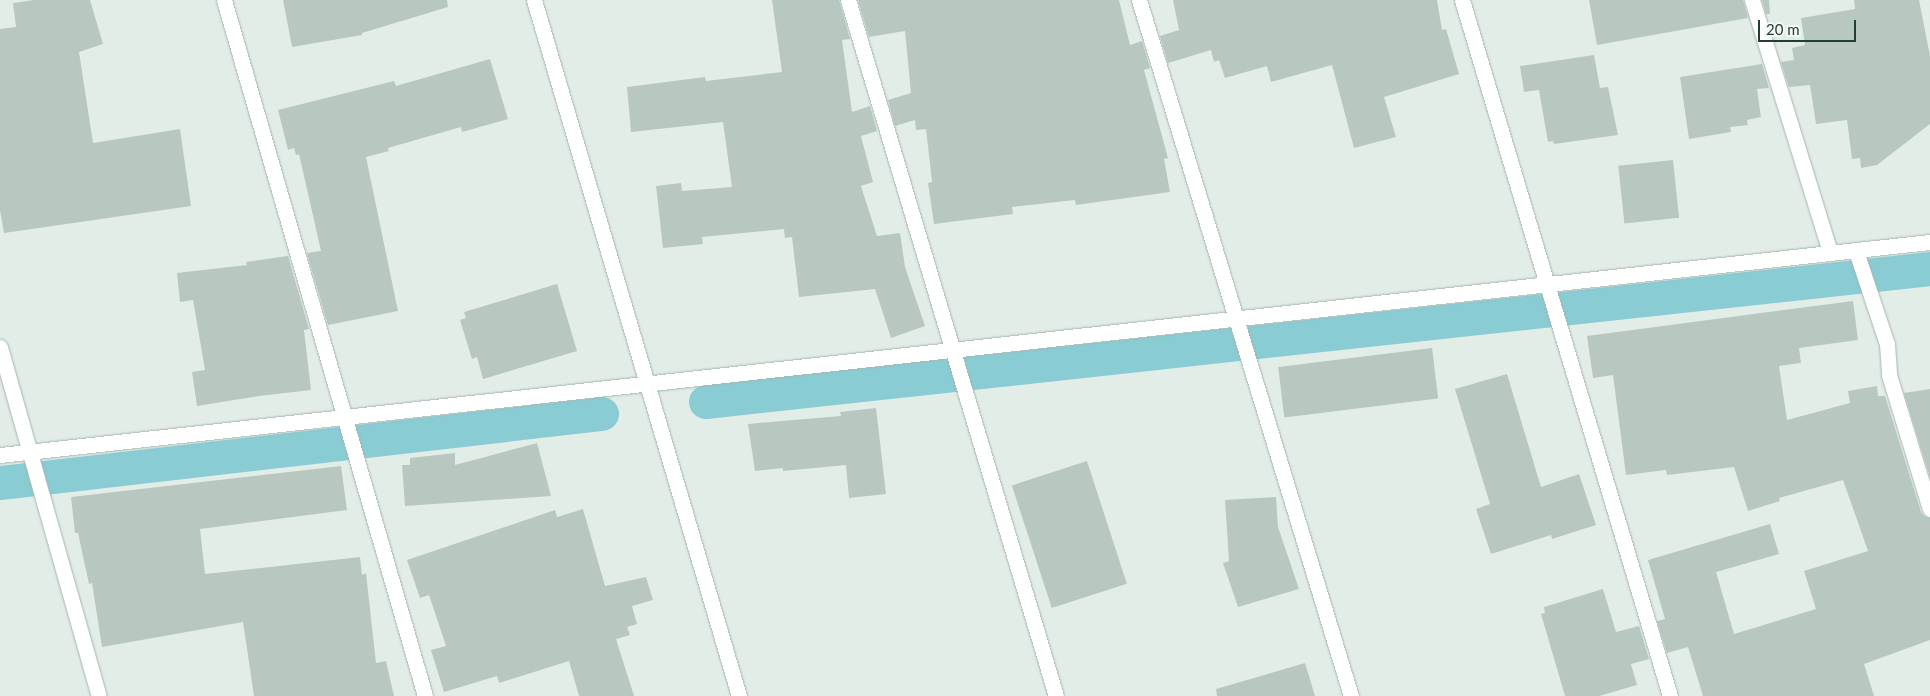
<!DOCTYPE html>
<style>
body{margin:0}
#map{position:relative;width:1930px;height:696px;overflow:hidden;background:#e3ede8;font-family:Lato,sans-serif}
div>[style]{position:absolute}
.canal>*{height:34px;margin:-17px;padding:0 17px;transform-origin:17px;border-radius:17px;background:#89ccd4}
.building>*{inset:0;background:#b8c8c1;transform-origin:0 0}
.roads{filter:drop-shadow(0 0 1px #a5b5af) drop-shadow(0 0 1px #a5b5af)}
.minor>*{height:15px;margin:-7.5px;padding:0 7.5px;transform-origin:7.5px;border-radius:7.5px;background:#fff}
span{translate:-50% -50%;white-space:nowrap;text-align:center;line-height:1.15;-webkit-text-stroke:4px #f4f9f6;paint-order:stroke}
.scale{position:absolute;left:1758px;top:20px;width:98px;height:22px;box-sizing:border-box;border:2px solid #223f36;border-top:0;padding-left:6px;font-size:15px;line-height:18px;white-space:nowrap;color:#223f36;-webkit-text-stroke:4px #f4f9f6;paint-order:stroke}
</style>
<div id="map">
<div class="canal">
<div style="left:706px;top:402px;width:1231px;rotate:-6.2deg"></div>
<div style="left:0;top:483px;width:606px;rotate:-6.54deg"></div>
</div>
<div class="building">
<div style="clip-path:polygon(34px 0,90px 0,103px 44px,79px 52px,93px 143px,180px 129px,191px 206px,4px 233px,0 210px,0 29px,16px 27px,13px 3px)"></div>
<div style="clip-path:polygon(283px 0,447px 0,448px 7px,362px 33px,362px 35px,292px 47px)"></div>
<div style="clip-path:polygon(772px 0,839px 0,850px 39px,842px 40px,852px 112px,870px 106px,877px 131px,861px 136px,873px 182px,861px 186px,877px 236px,900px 233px,905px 267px,925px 326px,891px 338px,875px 289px,799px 297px,792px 237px,785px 238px,784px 229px,702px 237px,703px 244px,663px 248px,656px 186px,681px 183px,682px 191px,732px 187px,723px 122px,631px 132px,627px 87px,705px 77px,706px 81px,782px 72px)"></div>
<div style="clip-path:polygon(858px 0,1119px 0,1130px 45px,1142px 41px,1150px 68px,1144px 70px,1168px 158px,1164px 159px,1170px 192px,1076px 205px,1075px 200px,1012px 207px,1013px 214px,934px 224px,928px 183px,932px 182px,926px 129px,916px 130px,915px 120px,895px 126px,888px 100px,911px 93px,905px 31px,869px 37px)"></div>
<div style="clip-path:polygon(1173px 0,1437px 0,1442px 30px,1446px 29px,1459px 74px,1384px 97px,1396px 137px,1354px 148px,1332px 65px,1271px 82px,1267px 66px,1225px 78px,1219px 60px,1214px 62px,1211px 50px,1168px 63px,1160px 36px,1179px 30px)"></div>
<div style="clip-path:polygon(1589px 0,1743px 0,1748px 18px,1597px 45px)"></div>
<div style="clip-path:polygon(1762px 0,1769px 0,1770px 14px,1766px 14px)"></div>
<div style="clip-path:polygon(1854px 0,1919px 0,1930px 56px,1930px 124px,1877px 165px,1861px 168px,1860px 158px,1852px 159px,1847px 120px,1816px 124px,1810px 85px,1789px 87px,1781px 62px,1794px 60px,1792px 48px,1805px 45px,1801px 18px,1855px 9px)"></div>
<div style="clip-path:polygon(1594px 55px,1600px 88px,1608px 87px,1618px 135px,1554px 144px,1553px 141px,1548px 142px,1539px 90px,1524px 92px,1520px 66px)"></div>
<div style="clip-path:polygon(490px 59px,508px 119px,462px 132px,461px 127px,388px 148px,389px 151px,366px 157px,398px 311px,328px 325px,307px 253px,321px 251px,299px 154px,296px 155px,294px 148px,288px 150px,278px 110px,394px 81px,396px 86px)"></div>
<div style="clip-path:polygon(1762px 64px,1769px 88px,1757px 89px,1761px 117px,1747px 120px,1748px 125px,1730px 127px,1731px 132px,1689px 139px,1680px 77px)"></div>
<div style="left:1673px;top:160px;width:58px;height:55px;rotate:84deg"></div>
<div style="clip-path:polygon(288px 256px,309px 329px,304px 330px,311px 390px,259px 396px,197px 406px,192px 372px,205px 370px,193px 300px,180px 302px,177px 273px,247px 265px,246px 262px)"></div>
<div style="clip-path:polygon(557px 284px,577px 351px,483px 379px,477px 357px,472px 359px,460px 320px,466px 318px,464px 312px)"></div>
<div style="clip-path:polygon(1853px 301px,1858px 340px,1799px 348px,1801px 363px,1779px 366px,1787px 420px,1850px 403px,1848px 391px,1877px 386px,1878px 396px,1885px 396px,1921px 512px,1924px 516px,1930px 518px,1930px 640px,1864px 664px,1874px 696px,1703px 696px,1688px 647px,1667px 653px,1657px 621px,1665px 619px,1648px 560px,1770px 524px,1779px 554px,1716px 572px,1734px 634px,1816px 609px,1804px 571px,1868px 551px,1843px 480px,1779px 498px,1780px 501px,1748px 511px,1734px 467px,1667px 475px,1666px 470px,1626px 475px,1613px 375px,1593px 378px,1587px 336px)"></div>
<div style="left:1432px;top:348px;width:51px;height:155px;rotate:83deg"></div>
<div style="clip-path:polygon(1507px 374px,1541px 487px,1579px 474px,1596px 525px,1552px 539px,1551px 535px,1491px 554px,1476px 509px,1490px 504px,1455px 389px)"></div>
<div style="clip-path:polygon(1930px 389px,1930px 477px,1904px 393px)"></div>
<div style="clip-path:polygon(876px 408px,886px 494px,849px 498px,846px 465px,783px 471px,783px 468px,755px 471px,748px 424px,841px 416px,840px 412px)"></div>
<div style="clip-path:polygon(537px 443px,551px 496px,405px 506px,402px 465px,410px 465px,410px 458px,455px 453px,455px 465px)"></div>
<div style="left:1087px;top:461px;width:129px;height:79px;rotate:72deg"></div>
<div style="clip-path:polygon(341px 466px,347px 510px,200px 529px,205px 574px,360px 557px,362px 575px,366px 573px,376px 663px,386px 661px,394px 696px,254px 696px,243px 622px,102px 647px,92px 583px,89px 584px,78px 533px,75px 533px,71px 497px)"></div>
<div style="clip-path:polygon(1276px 497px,1278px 527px,1299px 589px,1238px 607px,1223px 563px,1229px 561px,1225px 500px)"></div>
<div style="clip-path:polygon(583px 509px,605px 586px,646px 577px,653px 600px,632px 606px,637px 624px,627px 627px,630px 635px,616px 639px,634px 696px,579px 696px,569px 661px,499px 683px,497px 676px,444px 692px,431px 650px,446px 646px,429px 595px,420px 598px,407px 560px,555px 510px,557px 517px)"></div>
<div style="clip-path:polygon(1603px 589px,1616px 632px,1639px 626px,1649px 659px,1631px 664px,1637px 685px,1599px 696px,1565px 696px,1541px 614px,1545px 613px,1544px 607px)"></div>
<div style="clip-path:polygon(1305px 663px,1315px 696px,1217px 696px,1216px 689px)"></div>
</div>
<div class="roads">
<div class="minor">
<div style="left:224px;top:0;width:724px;rotate:73.89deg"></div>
<div style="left:534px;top:0;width:726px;rotate:73.59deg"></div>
<div style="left:848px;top:0;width:726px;rotate:73.36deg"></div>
<div style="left:1139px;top:0;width:728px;rotate:73.06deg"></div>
<div style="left:1462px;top:0;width:726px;rotate:73.36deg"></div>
<div style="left:1752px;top:0;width:264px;rotate:72.8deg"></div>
<div style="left:1856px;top:251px;width:98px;rotate:71.6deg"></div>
<div style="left:1887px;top:344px;width:31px;rotate:86deg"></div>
<div style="left:1889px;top:375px;width:140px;rotate:73deg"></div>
<div style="left:0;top:347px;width:363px;rotate:74.2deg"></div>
<div style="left:0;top:455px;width:1942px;rotate:-6.3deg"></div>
</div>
</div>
<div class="scale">20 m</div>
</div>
